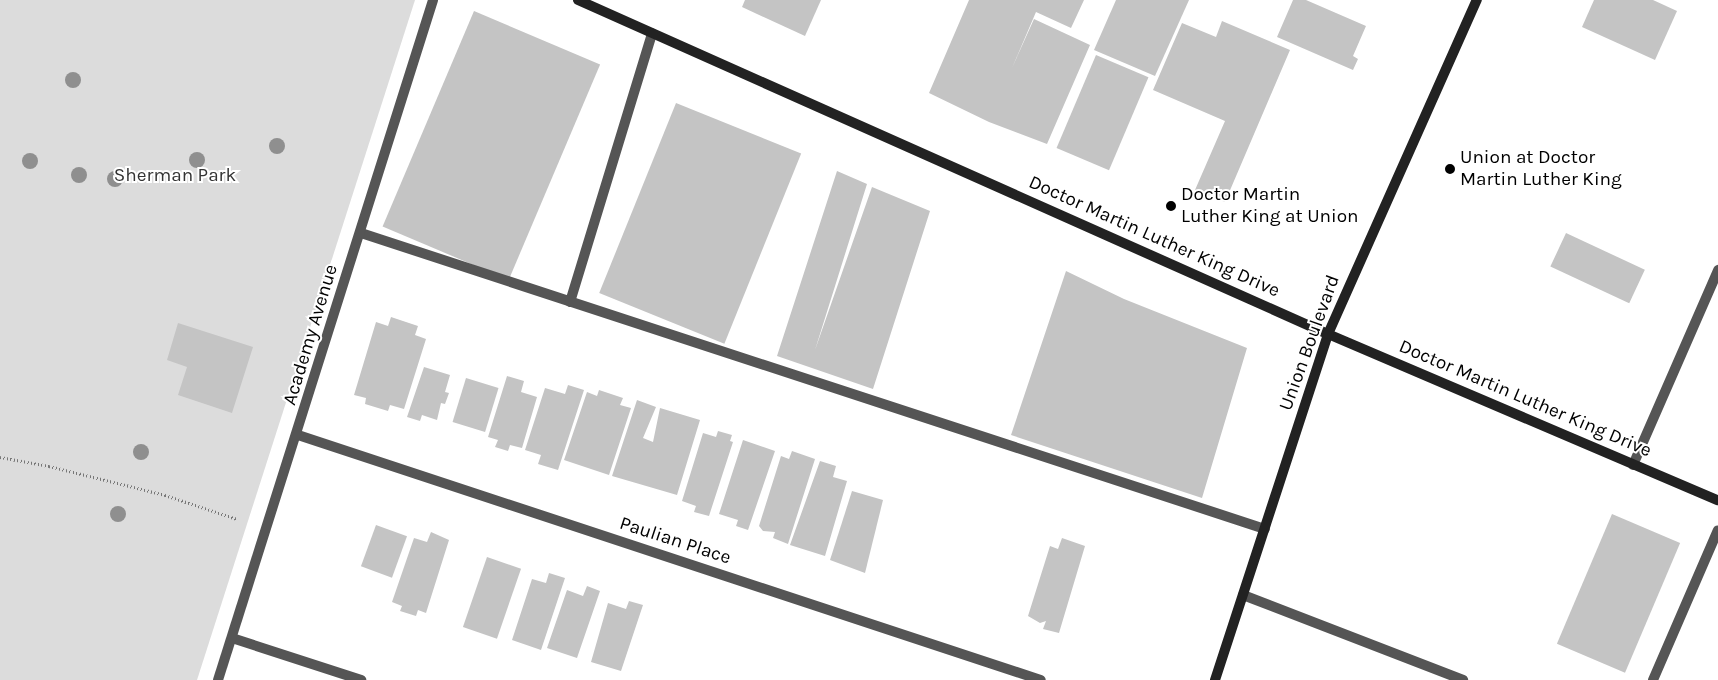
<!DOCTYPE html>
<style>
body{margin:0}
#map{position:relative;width:1718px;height:680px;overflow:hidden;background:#fff;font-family:Karla,sans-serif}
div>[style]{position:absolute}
.green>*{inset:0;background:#dcdcdc}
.building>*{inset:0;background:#c4c4c4;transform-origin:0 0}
.path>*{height:3px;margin-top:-1.5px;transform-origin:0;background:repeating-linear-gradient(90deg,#777 0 1px,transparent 0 3.5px)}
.lane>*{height:10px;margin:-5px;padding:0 5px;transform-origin:5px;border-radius:5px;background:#555}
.street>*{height:10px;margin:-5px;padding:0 5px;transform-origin:5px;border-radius:5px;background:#555}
.secondary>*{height:10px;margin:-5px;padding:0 5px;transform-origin:5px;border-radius:5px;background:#222}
.trees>*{width:16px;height:16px;margin:-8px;border-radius:50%;background:#8f8f8f}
.dots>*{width:14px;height:14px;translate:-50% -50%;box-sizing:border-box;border:2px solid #fff;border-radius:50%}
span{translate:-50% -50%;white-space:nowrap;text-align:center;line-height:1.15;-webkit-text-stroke:4px #fff;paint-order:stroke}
.poi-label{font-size:19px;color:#000}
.left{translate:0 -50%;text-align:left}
.park-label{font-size:19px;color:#333}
.street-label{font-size:19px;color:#000}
</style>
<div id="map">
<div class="green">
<div style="clip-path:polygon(0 0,415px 0,197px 680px,0 680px)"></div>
</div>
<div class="building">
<div style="clip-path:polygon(745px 0,821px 0,805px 36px,742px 7px)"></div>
<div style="clip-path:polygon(969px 0,1084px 0,1071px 28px,1036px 12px,1012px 68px,1034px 19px,1090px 45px,1047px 144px,989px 122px,929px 93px)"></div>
<div style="clip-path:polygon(1116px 0,1189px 0,1155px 76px,1094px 50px)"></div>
<div style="clip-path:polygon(1293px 0,1306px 0,1366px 26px,1353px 56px,1358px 59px,1353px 70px,1277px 37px)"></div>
<div style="clip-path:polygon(1594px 0,1653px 0,1677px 11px,1655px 60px,1582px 27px)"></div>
<div style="left:474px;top:11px;width:137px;height:234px;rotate:23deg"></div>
<div style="clip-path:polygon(1222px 21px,1290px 50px,1225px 202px,1195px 190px,1225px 121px,1153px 90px,1182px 23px,1216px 37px)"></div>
<div style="left:1096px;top:55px;width:57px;height:101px;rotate:23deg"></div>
<div style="left:676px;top:103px;width:135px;height:205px;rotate:22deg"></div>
<div style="clip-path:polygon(837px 171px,867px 184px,815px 350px,872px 187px,930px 211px,873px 389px,777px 356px)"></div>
<div style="left:1566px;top:233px;width:87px;height:37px;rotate:25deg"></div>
<div style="clip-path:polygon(1066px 271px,1124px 299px,1247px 348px,1202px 498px,1011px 435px)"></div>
<div style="clip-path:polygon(391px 317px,418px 326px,415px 335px,426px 339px,404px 409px,390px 405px,388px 411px,365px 404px,366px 398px,354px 395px,376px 322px,388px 326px)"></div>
<div style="clip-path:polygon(178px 323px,253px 347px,232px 413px,178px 395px,187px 367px,167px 360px)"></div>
<div style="clip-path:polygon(424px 367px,450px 375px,445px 392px,449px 393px,445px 404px,441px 403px,437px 420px,422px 415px,420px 421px,407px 417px)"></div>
<div style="clip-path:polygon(507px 376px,524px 381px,521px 392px,537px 397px,522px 448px,510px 445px,508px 451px,495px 447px,498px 440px,488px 437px)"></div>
<div style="left:466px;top:378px;width:34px;height:46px;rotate:17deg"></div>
<div style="clip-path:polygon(568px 385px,584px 390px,558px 470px,538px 464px,541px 455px,525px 450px,545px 388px,565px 394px)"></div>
<div style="clip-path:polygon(599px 390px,623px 398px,620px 405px,631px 408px,609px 475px,564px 460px,587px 392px,597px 396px)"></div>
<div style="clip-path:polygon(637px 400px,656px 407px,643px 438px,653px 442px,660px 408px,700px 420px,677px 495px,612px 476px)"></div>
<div style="clip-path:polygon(718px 431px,732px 435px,730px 441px,733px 442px,709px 516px,694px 512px,696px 506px,682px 501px,703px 433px,716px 437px)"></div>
<div style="clip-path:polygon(743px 440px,775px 451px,748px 530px,736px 526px,738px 520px,719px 514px)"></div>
<div style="clip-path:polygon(792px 451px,815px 459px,788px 544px,773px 538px,775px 532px,763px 531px,759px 526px,781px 456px,789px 459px)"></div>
<div style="clip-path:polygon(820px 461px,836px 466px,833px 477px,847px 481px,825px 556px,790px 545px)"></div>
<div style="clip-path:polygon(852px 491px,883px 500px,865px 573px,830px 560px)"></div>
<div style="left:1612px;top:514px;width:74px;height:141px;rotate:23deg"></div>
<div style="left:376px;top:525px;width:33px;height:44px;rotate:20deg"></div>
<div style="clip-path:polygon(431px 532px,449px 540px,426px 613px,418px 610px,416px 616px,400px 611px,402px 606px,392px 602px,414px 538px,427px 542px)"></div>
<div style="clip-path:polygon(1062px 538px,1085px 546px,1059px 633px,1043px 629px,1046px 621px,1040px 623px,1028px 616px,1050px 546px,1058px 549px)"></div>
<div style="left:487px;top:557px;width:36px;height:74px;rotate:19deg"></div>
<div style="clip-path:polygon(549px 573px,565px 578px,541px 650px,512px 640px,532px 579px,546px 583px)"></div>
<div style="clip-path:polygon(587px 586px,600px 591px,577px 658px,547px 648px,567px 590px,583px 596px)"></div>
<div style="clip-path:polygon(629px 601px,643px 605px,621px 671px,591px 662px,608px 603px,626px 609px)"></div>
</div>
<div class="path">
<div style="left:0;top:457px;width:50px;rotate:10.4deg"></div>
<div style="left:49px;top:466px;width:120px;rotate:14deg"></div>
<div style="left:165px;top:495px;width:76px;rotate:18.4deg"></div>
</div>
<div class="lane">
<div style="left:361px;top:233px;width:951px;rotate:18.13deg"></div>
<div style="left:570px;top:302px;width:281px;rotate:-73deg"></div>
<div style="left:1633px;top:465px;width:213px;rotate:-66.4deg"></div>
<div style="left:1243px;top:595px;width:236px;rotate:21.1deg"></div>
<div style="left:232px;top:638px;width:136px;rotate:18deg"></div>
<div style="left:1653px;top:680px;width:163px;rotate:-66.6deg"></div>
</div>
<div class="street">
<div style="left:298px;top:435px;width:782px;rotate:18.25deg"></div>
<div style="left:218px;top:680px;width:713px;rotate:-72.45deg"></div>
</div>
<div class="secondary">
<div style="left:578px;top:0;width:821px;rotate:24.01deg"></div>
<div style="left:1328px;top:334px;width:424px;rotate:23.1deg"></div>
<div style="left:1215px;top:680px;width:364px;rotate:-71.9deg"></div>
<div style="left:1328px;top:334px;width:366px;rotate:-66deg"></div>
</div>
<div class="trees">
<div style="left:73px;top:80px"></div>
<div style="left:277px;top:146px"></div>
<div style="left:197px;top:160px"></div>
<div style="left:30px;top:161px"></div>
<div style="left:79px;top:175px"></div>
<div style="left:115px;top:179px"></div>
<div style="left:141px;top:452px"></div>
<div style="left:118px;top:514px"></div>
</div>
<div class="dots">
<div style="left:1450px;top:169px;background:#000"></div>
<div style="left:1171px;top:206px;background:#000"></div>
</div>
<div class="poi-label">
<span class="left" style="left:1460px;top:169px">Union at Doctor<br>Martin Luther King</span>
<span class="left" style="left:1181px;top:206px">Doctor Martin<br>Luther King at Union</span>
</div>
<div class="park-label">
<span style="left:175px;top:176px">Sherman Park</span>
</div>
<div class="street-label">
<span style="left:1154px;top:237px;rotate:24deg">Doctor Martin Luther King Drive</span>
<span style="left:311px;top:335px;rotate:-73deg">Academy Avenue</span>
<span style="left:1310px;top:343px;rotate:-70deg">Union Boulevard</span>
<span style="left:1525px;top:399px;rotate:23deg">Doctor Martin Luther King Drive</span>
<span style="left:675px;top:541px;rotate:18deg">Paulian Place</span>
</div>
</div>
